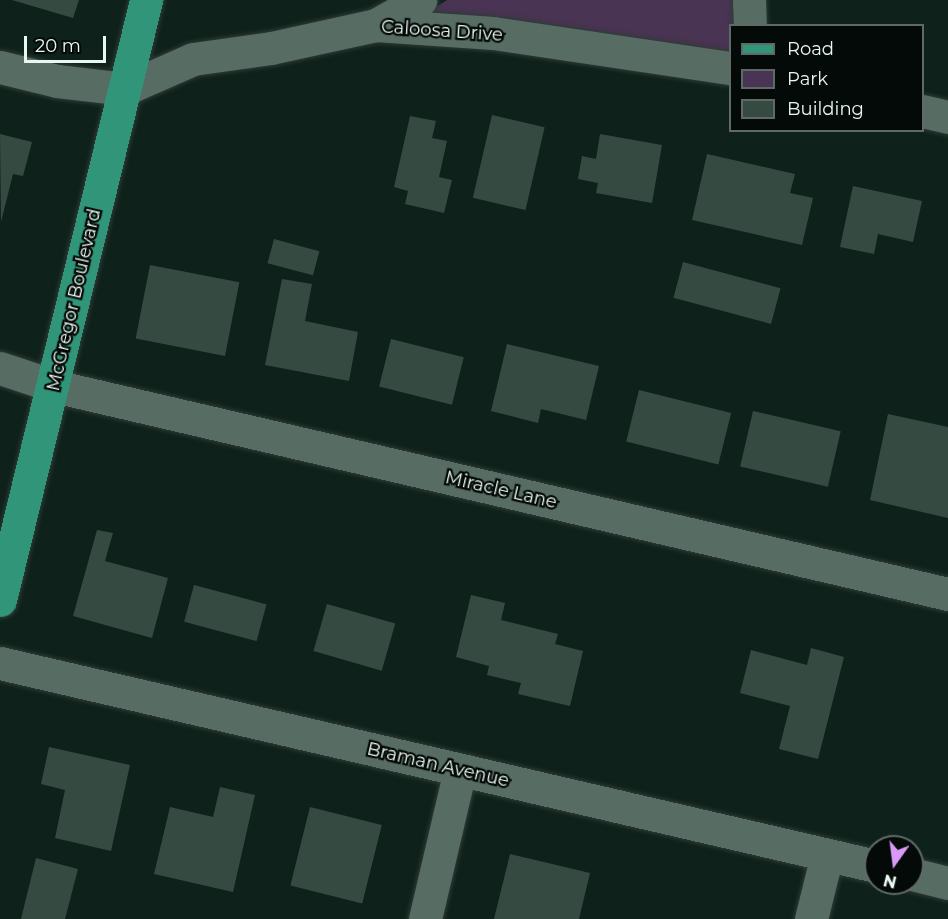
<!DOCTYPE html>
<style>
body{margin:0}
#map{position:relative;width:948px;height:919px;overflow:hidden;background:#0e221b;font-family:Montserrat,sans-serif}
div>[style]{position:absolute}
.green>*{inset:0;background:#493453}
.building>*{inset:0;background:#354b42;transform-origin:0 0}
.roads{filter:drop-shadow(0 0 2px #2f3b35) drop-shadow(0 0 2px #2f3b35)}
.minor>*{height:33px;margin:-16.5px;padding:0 16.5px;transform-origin:16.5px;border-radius:16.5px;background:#576d64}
.major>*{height:33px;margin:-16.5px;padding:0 16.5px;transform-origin:16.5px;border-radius:16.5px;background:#309579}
span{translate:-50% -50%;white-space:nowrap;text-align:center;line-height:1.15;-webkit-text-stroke:4.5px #030a07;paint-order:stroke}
.street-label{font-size:18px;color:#eaf7f1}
.legend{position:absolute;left:729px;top:24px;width:195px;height:108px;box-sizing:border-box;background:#030a07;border:2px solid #5f6965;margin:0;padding:8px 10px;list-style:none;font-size:18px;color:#eaf7f1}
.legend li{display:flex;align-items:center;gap:12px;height:30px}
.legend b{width:30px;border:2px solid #5f6965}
.north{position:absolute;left:864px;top:835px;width:60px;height:60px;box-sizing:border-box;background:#030a07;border:2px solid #5f6965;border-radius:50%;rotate:194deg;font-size:16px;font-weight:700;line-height:24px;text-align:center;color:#eaf7f1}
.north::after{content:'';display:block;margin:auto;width:21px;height:27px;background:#d99af7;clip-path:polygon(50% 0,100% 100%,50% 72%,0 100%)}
.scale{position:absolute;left:24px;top:36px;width:82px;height:27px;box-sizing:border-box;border:3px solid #eaf7f1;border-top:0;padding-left:8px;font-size:18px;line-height:21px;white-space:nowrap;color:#eaf7f1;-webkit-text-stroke:4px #030a07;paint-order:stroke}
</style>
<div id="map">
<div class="green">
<div style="clip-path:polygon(447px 0,736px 0,739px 25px,730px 26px,730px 52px,433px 16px,433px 9px)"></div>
</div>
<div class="building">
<div style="clip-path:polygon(12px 0,79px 0,73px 18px)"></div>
<div style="left:492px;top:115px;width:54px;height:85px;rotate:13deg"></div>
<div style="clip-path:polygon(410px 116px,436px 121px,432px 138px,447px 141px,439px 177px,452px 180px,444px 213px,405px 204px,408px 191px,394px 187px)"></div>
<div style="clip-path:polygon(0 134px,32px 142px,23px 176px,13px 174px,1px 222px)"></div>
<div style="clip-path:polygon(600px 134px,662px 145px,652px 203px,596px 193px,598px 183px,578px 179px,582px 156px,596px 159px)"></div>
<div style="clip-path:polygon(707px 154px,795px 174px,790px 193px,813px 198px,802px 245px,692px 220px)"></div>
<div style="clip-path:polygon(853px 186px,922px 201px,913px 242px,878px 234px,874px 254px,840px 247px)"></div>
<div style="left:274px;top:239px;width:47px;height:25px;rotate:15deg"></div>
<div style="left:683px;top:262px;width:101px;height:37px;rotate:15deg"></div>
<div style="left:150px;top:265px;width:91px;height:75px;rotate:11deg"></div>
<div style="clip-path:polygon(282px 279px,312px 284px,305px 321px,358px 332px,349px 381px,265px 365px)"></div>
<div style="left:391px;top:339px;width:75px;height:49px;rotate:14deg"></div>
<div style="clip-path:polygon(507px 344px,599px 366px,586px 420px,541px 409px,538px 423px,491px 411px)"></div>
<div style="left:639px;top:390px;width:95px;height:53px;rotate:14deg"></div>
<div style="left:753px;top:411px;width:90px;height:57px;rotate:13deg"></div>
<div style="clip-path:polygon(888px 414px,948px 427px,948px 518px,870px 500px)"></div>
<div style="clip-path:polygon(97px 530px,113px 533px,105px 561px,168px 578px,152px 638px,73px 616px)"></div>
<div style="left:194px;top:585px;width:75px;height:38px;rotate:15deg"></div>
<div style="clip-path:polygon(471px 595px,505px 603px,501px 620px,558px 634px,555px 644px,583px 651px,570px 706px,518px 694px,521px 683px,487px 675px,489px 666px,456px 657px)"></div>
<div style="left:327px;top:604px;width:71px;height:49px;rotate:16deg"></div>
<div style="clip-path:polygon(811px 648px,844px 657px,818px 759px,779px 749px,790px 706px,740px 693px,751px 650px,807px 665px)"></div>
<div style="clip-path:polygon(49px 747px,130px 765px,111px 851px,55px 838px,65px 790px,41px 784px)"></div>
<div style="clip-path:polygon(220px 787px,255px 795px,233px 892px,154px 874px,170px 807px,213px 817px)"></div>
<div style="left:310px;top:807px;width:74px;height:81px;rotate:14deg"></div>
<div style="clip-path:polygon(510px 854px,590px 873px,579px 919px,494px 919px)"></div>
<div style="clip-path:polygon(36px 858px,78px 869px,65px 919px,21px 919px)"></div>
</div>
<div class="roads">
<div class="minor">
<div style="left:749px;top:0;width:26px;rotate:88deg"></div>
<div style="left:376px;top:25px;width:51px;rotate:-29.6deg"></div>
<div style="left:0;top:67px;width:59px;rotate:13.8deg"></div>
<div style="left:57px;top:81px;width:68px;rotate:6.7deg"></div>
<div style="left:125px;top:89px;width:74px;rotate:-23.8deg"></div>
<div style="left:193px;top:59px;width:79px;rotate:-8deg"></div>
<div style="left:271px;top:48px;width:107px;rotate:-12.4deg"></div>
<div style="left:376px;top:25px;width:117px;rotate:3.9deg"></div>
<div style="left:493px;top:33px;width:240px;rotate:8.4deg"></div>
<div style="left:922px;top:111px;width:27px;rotate:13deg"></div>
<div style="left:0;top:368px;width:57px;rotate:18.4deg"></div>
<div style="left:54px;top:386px;width:918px;rotate:13.1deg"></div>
<div style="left:0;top:663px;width:899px;rotate:13.05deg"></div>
<div style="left:912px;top:874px;width:37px;rotate:14deg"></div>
<div style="left:425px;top:919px;width:153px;rotate:-76.8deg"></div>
<div style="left:811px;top:919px;width:66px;rotate:-76deg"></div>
</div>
<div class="major">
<div style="left:0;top:600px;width:618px;rotate:-76.32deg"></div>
</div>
</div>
<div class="street-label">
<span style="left:442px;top:31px;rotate:4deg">Caloosa Drive</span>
<span style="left:74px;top:300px;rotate:-77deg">McGregor Boulevard</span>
<span style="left:501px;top:490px;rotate:13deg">Miracle Lane</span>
<span style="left:438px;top:765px;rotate:13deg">Braman Avenue</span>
</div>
<ul class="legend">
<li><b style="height:8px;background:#309579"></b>Road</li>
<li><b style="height:16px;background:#493453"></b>Park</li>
<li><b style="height:16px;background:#354b42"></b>Building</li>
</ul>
<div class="north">N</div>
<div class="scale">20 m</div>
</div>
